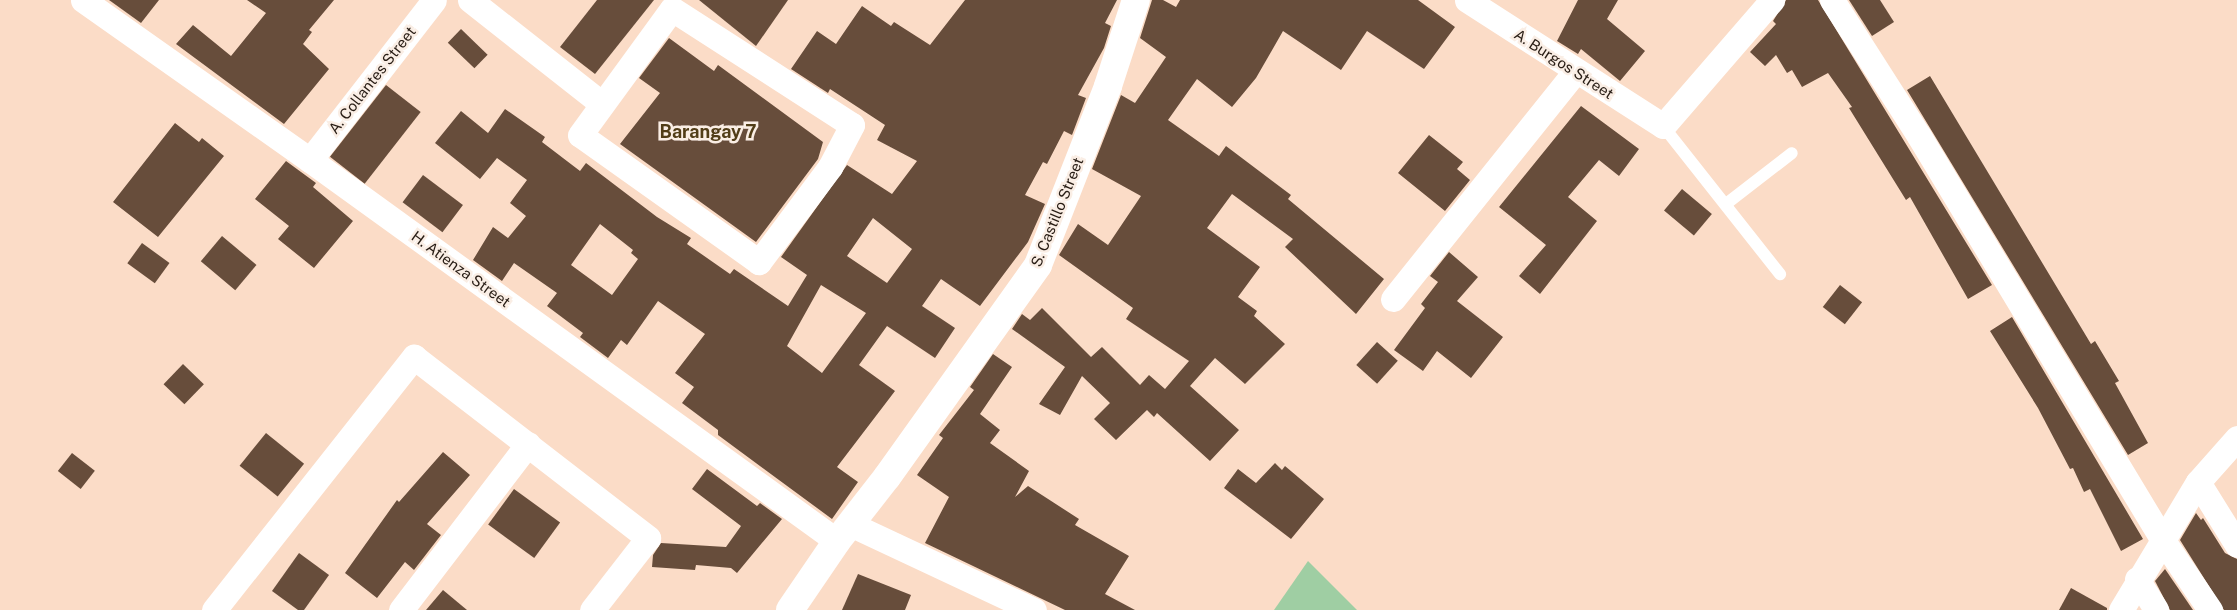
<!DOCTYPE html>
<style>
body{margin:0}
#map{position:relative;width:2237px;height:610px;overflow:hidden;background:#fbdcc7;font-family:"Public Sans",sans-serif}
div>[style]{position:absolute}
.green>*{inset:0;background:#9fcea3}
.building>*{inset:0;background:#674d3b;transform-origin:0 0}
.service>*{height:12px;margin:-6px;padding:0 6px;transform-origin:6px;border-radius:6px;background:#fff}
.minor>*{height:25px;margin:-12.5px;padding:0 12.5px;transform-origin:12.5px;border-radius:12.5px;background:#fff}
.tertiary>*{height:28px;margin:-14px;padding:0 14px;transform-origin:14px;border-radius:14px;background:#fff}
span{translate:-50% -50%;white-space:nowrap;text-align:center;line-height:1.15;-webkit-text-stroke:5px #faeee5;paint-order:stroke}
.street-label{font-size:15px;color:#271c14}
.quarter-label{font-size:18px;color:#513d17;font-weight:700}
</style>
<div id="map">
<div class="green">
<div style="clip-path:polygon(1308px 561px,1357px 610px,1274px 610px)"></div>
</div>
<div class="building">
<div style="clip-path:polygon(109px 0,159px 0,141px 23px)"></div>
<div style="clip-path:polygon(247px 0,334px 0,309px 30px,312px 32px,303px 44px,329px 69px,284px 124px,176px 44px,193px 25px,231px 56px,266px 13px)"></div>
<div style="clip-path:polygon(597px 0,654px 0,595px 74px,560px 47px)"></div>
<div style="clip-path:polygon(699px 0,788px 0,756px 46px)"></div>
<div style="clip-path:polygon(evenodd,965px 0,1117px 0,1105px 23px,1111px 26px,1104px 48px,1078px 95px,1086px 98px,1072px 135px,1064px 131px,1047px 164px,1043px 162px,1025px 195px,1045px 204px,1028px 242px,980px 306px,941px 279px,922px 306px,955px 328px,935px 358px,887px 326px,859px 365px,895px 391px,837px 467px,858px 482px,832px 519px,718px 435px,718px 430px,682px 403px,694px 387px,675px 373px,705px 334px,658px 301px,627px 345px,621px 340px,608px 358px,580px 337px,583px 333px,547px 306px,557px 293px,514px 263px,502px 281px,473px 260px,493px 227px,508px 238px,526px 216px,510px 203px,527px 180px,497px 158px,480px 179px,435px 143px,461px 111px,488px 133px,505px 109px,545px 137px,542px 142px,580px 171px,586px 163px,657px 217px,691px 238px,687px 244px,730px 274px,734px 269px,788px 306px,807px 275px,781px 257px,847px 165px,892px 194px,917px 161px,877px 140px,885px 125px,830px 89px,828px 93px,791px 69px,817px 31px,836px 44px,862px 6px,891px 26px,894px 22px,930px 45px,965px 0,873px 218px,912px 249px,887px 283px,847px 256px,873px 218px,965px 0,600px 224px,633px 250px,631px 253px,638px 259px,612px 295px,571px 265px,600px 224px,965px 0,821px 285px,866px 313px,822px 373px,787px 346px,821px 285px)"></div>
<div style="clip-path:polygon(1152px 0,1163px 0,1176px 7px,1180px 0,1418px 0,1455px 27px,1424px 69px,1367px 31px,1341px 70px,1283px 31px,1256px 78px,1232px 107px,1197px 79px,1168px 120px,1219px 156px,1226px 146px,1291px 195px,1288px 199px,1384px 279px,1356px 314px,1285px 247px,1293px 239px,1232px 194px,1207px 228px,1260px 267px,1238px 297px,1257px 311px,1254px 316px,1285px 344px,1245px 384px,1215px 358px,1190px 386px,1239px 430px,1210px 461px,1157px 413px,1154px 417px,1147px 410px,1116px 440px,1094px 419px,1110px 403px,1082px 376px,1060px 415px,1039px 404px,1065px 367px,1012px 329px,1022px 314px,1030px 320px,1042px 308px,1091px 357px,1102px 347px,1140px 385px,1149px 375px,1165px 389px,1189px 361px,1126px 319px,1133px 308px,1059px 255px,1078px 224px,1108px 245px,1141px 196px,1092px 169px,1121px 95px,1135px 103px,1166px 57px,1140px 38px)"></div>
<div style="clip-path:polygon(1578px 0,1618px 0,1607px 19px,1645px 51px,1620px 81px,1581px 49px,1578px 54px,1557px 41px)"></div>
<div style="clip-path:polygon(1786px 0,1818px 0,1992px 285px,1968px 299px,1910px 197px,1906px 200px,1849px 108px,1852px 107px,1828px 73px,1802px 87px,1792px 70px,1787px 73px,1776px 55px,1765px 66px,1750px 52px,1776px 24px,1773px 21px)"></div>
<div style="clip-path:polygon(1849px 0,1880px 0,1894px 22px,1872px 36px)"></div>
<div style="left:461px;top:29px;width:37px;height:19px;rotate:44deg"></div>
<div style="clip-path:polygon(669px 38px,714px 71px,718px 65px,823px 142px,818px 159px,756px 242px,620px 144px,660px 93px,639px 78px)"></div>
<div style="clip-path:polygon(1930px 76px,2091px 344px,2095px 341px,2119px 381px,2115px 383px,2148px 443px,2128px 455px,1907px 90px)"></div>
<div style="left:386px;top:85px;width:44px;height:91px;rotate:38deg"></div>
<div style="clip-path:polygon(1581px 106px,1639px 149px,1619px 176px,1599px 160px,1568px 197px,1597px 221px,1540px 294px,1519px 276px,1546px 245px,1499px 207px)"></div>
<div style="clip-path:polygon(175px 123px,199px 142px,202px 138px,224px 156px,158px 237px,113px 202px)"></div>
<div style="clip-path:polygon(1429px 135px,1463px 162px,1457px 169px,1470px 180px,1445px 211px,1398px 173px)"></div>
<div style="clip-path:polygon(286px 161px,316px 183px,313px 187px,353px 221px,314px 268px,278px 239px,289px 226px,255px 199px)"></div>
<div style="left:423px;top:175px;width:50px;height:34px;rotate:37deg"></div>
<div style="left:1682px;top:189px;width:39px;height:28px;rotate:40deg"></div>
<div style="left:222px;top:236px;width:45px;height:33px;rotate:40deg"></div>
<div style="left:142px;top:243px;width:34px;height:25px;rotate:36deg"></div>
<div style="clip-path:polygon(1449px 252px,1478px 277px,1457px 301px,1503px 337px,1471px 378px,1437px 351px,1423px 371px,1394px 350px,1425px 308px,1421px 304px,1438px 282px,1430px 276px)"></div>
<div style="left:1840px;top:285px;width:28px;height:28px;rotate:38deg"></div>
<div style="clip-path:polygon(2012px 317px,2143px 539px,2121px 551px,2090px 489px,2084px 492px,2073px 468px,2070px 469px,2038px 408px,1990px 331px)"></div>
<div style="left:1377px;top:342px;width:28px;height:31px;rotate:42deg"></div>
<div style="clip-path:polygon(993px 354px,1012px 367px,980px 414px,1000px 430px,990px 443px,1029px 471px,1015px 497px,1028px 486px,1079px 519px,1075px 525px,1129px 556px,1105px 594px,1135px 610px,1065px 610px,925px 543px,949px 497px,917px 475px,943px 438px,939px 435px,974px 390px,970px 387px)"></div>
<div style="left:183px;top:364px;width:29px;height:28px;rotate:44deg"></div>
<div style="left:266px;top:433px;width:49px;height:42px;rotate:39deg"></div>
<div style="clip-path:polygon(443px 452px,470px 475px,427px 524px,441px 535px,414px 570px,405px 562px,377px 598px,345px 573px,397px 500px,399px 502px)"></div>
<div style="left:72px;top:453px;width:29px;height:23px;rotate:38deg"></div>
<div style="clip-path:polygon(1275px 463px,1282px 470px,1285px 466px,1324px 499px,1291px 539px,1224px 488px,1238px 469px,1256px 483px)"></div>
<div style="clip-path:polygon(707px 469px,757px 506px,760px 503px,782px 519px,737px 573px,731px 568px,696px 565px,695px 570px,652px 567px,653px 555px,661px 543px,726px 547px,741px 526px,692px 489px)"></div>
<div style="left:514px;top:489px;width:57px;height:44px;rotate:36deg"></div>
<div style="clip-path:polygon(2196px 513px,2201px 520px,2203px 518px,2225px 553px,2237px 559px,2237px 610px,2224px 610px,2180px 540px)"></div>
<div style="clip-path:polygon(299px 553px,329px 575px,304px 610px,298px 610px,272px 591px)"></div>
<div style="clip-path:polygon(2165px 569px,2193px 610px,2170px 610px,2155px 581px)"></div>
<div style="clip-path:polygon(858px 574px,911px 595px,905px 610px,842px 610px)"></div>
<div style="clip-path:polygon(2071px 588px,2107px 608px,2107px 610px,2059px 610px)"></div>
<div style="clip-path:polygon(443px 590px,467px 610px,426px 610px)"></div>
</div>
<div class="service">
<div style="left:1663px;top:126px;width:189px;rotate:51.7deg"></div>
<div style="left:1726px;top:204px;width:83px;rotate:-37.7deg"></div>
</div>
<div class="minor">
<div style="left:83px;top:0;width:278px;rotate:35.2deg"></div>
<div style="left:310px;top:160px;width:650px;rotate:35.87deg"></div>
<div style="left:470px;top:0;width:168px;rotate:38.2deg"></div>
<div style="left:1467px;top:0;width:233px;rotate:32.7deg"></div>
<div style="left:1663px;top:126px;width:167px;rotate:-49.1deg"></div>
<div style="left:1832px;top:0;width:161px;rotate:57.4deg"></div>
<div style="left:1919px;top:136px;width:471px;rotate:58.9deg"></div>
<div style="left:2162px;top:539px;width:86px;rotate:55.9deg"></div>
<div style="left:672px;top:9px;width:214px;rotate:32.8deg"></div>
<div style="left:852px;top:125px;width:47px;rotate:117.6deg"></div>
<div style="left:830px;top:167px;width:119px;rotate:126.8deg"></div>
<div style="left:759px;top:262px;width:219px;rotate:-144.6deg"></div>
<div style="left:580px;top:135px;width:156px;rotate:-53.9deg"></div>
<div style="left:310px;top:160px;width:202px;rotate:-52.2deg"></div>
<div style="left:1393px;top:299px;width:291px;rotate:-51.3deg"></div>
<div style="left:2198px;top:482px;width:74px;rotate:58.2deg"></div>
<div style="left:850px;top:524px;width:203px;rotate:25.1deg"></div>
<div style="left:2137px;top:579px;width:36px;rotate:58deg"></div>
<div style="left:214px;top:610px;width:323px;rotate:-51.7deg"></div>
<div style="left:414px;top:357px;width:296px;rotate:37.7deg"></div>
<div style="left:648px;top:538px;width:91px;rotate:127.9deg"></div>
<div style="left:401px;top:610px;width:209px;rotate:-52.6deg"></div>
<div style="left:2121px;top:610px;width:149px;rotate:-59deg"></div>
<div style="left:2198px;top:482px;width:59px;rotate:-48.4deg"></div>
</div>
<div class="tertiary">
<div style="left:790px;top:610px;width:83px;rotate:-55.7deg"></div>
<div style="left:837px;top:541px;width:81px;rotate:-52deg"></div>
<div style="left:887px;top:477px;width:260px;rotate:-54.5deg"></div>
<div style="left:1038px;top:265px;width:192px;rotate:-68.6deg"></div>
<div style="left:1108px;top:86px;width:90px;rotate:-72deg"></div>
</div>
<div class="street-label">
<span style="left:1564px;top:64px;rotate:33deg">A. Burgos Street</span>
<span style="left:372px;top:80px;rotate:-52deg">A. Collantes Street</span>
<span style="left:1057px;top:212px;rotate:-68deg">S. Castillo Street</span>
<span style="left:461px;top:269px;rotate:36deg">H. Atienza Street</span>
</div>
<div class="quarter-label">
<span style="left:708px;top:132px">Barangay 7</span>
</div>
</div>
